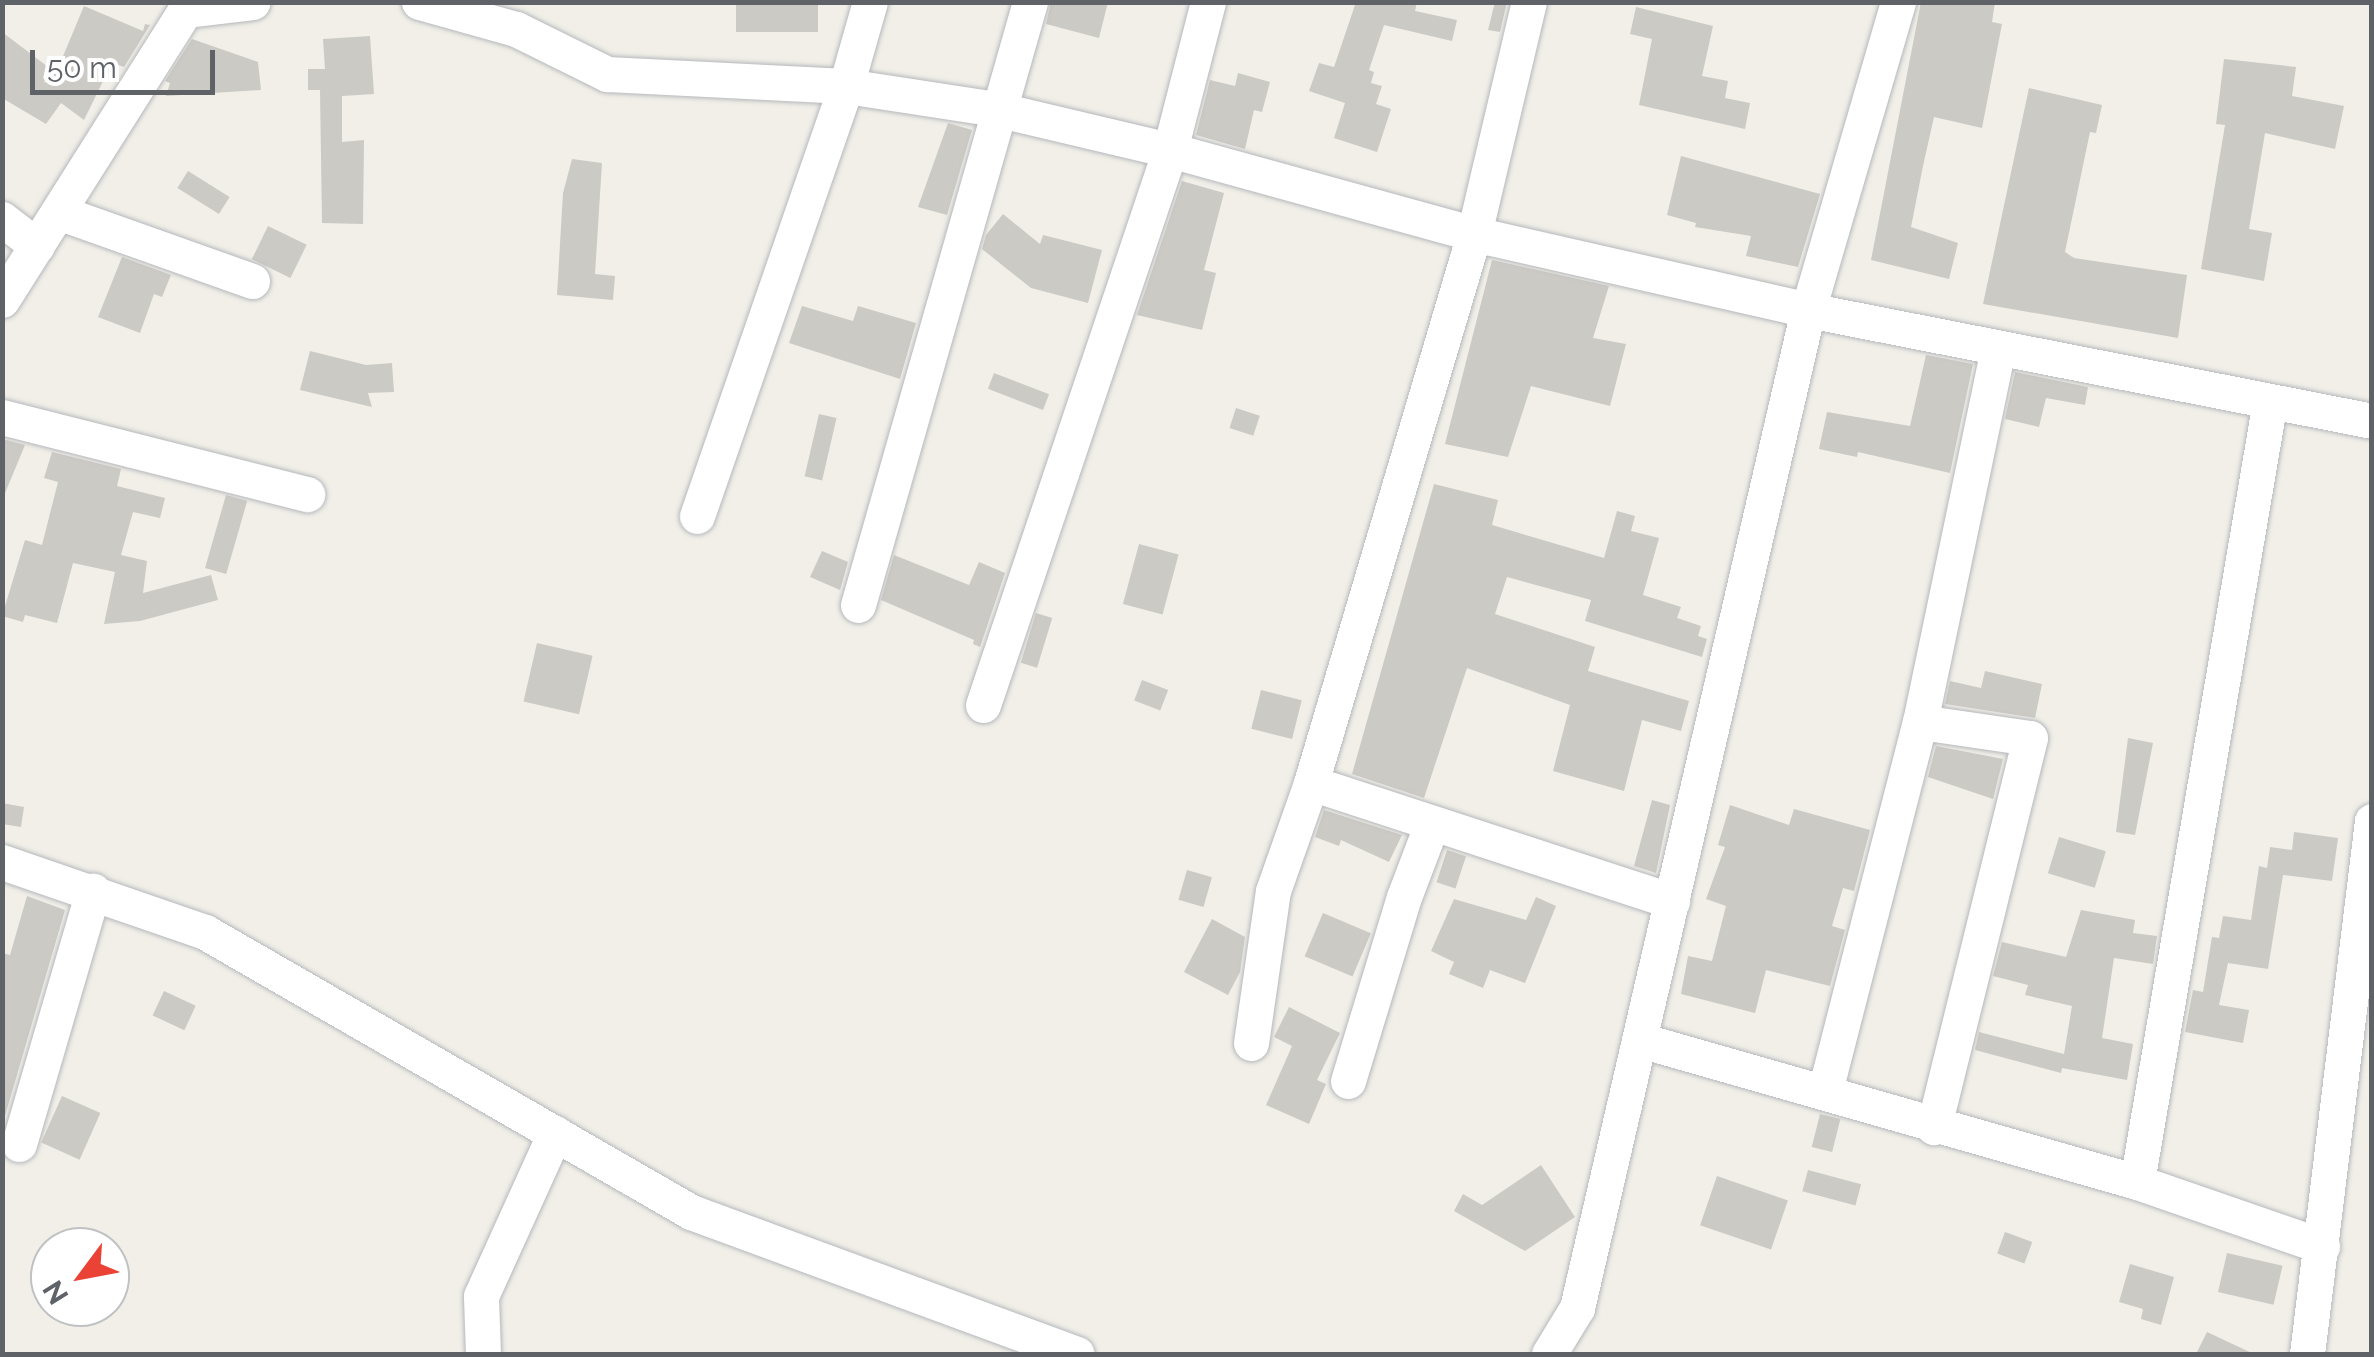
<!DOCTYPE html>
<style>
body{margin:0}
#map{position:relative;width:2374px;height:1357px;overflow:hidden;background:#f1efe8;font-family:Raleway,sans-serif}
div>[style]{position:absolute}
.building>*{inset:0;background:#cccac5;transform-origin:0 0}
.roads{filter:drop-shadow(0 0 2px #b5b8bc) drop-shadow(0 0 2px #b5b8bc)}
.minor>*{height:35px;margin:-17.5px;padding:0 17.5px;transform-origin:17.5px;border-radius:17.5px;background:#fff}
span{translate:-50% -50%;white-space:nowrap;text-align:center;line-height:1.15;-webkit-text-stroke:8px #fff;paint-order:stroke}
.frame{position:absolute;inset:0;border:5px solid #5f6368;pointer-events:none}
.north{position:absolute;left:30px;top:1227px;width:100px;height:100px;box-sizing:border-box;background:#fff;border:2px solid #bfc1c3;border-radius:50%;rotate:238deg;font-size:28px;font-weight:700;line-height:40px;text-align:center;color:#5f6368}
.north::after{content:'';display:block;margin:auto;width:35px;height:45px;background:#ea4335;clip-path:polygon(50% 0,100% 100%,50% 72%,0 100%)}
.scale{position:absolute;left:30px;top:50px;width:185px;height:45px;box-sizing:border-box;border:5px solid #5f6368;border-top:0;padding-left:12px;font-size:30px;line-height:35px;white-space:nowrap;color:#5f6368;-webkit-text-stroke:8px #fff;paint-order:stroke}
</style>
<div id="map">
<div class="building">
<div style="left:736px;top:2px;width:82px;height:30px"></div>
<div style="clip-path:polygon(1051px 2px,1108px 2px,1099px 38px,1046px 24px)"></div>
<div style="clip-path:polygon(1356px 2px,1417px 2px,1415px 11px,1457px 20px,1452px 41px,1384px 25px,1369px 70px,1374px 72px,1371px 83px,1382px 86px,1376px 104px,1391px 109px,1377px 152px,1334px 138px,1345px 103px,1309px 91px,1319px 63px,1334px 67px)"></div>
<div style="clip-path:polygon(1495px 2px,1507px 2px,1500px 32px,1488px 30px)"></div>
<div style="clip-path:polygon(1921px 2px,1995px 2px,1992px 22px,2002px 24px,1982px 128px,1934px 117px,1923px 166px,1911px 227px,1958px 243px,1949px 279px,1871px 260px)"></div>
<div style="clip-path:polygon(84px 6px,143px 31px,145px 24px,150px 25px,124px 67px,112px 63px,84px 120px,61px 103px,46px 124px,2px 98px,2px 32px,56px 73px)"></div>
<div style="clip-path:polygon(1636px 7px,1713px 26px,1702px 76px,1728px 81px,1725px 98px,1750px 103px,1745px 129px,1639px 105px,1652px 39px,1630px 34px)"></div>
<div style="clip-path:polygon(370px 36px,374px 94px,342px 96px,342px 142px,364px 140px,363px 224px,322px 223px,320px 90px,308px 90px,308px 69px,325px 69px,323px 39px)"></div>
<div style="clip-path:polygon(192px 39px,258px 62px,261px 90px,166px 96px,170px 83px,165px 81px)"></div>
<div style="clip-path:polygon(2224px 59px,2296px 67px,2292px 96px,2344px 106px,2335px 149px,2265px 133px,2249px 229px,2272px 233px,2264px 281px,2201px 269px,2225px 125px,2216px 124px)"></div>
<div style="clip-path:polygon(1238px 73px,1270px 82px,1262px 112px,1254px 110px,1245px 149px,1196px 135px,1210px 80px,1235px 86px)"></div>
<div style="clip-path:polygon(2029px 88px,2102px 105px,2096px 133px,2090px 132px,2065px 252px,2074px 258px,2187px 275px,2178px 338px,1983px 304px)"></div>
<div style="clip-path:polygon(948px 123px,972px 130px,947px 215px,918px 207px)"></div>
<div style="clip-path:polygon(1681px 156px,1820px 194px,1798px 267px,1746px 256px,1751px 236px,1695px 227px,1696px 223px,1667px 215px)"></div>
<div style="clip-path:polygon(572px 159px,602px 163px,595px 274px,615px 276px,613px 300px,557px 295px,563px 193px)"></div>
<div style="left:188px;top:171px;width:49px;height:20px;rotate:32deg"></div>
<div style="clip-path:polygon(1182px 181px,1224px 193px,1204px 270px,1216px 273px,1202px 330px,1137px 315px)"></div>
<div style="clip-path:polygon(1003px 214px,1040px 244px,1043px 235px,1102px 250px,1088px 303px,1031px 288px,982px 249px,986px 235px)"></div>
<div style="left:268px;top:226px;width:43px;height:37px;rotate:26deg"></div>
<div style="clip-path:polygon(122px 257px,171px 275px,162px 297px,154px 294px,140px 333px,98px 317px)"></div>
<div style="clip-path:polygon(1492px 260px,1609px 286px,1593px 338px,1626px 344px,1610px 406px,1531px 386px,1508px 457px,1445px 444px)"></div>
<div style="clip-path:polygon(802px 306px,853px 321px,858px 306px,916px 323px,900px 379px,789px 343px)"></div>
<div style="clip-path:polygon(310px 351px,366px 365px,392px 363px,394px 392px,368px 393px,372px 407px,300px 390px)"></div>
<div style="clip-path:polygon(1926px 355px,1973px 364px,1950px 473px,1858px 452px,1857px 457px,1819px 449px,1827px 412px,1910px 426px)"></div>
<div style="clip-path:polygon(2015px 372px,2088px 387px,2085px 405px,2046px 398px,2039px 427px,2005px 419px)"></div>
<div style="left:994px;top:373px;width:59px;height:17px;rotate:21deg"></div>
<div style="left:1236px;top:408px;width:25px;height:21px;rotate:18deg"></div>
<div style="left:819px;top:414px;width:18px;height:64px;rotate:13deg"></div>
<div style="clip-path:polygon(2px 439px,25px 445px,3px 498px,2px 498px)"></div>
<div style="clip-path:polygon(52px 452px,121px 469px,117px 486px,165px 498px,160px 518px,133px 512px,121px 555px,147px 561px,143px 593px,211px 575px,218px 600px,140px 621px,104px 624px,115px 572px,73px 563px,57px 623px,25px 615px,23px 622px,2px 616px,25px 540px,42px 545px,58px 482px,44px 478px)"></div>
<div style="clip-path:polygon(1434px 484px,1498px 500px,1492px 525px,1604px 558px,1617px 511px,1635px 516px,1631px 531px,1659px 538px,1643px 595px,1681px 607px,1677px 618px,1701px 626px,1698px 636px,1707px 639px,1702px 657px,1585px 621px,1591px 600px,1507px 577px,1495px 614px,1595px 647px,1588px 671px,1689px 701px,1681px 731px,1642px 720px,1624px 791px,1553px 771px,1570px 705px,1467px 668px,1424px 798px,1352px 774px)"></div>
<div style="left:226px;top:495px;width:22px;height:76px;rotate:16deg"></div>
<div style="left:1139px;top:544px;width:41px;height:62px;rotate:15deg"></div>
<div style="clip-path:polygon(822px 551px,848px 562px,840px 590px,810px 577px)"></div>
<div style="clip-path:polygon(894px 555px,969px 585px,979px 562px,1005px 573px,980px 647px,973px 644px,974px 640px,881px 600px)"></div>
<div style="left:1036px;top:613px;width:17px;height:52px;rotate:17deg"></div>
<div style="left:537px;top:643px;width:57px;height:60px;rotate:13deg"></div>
<div style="clip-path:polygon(1985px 671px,2042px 684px,2035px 718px,1945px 704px,1950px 681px,1981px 688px)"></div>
<div style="left:1142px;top:680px;width:28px;height:22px;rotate:21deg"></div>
<div style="left:1261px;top:690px;width:42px;height:40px;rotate:14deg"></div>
<div style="clip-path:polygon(2128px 738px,2153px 743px,2135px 835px,2116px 832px)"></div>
<div style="clip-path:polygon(1936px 746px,2003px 759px,1993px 799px,1928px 777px)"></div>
<div style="clip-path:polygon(1652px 800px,1670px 805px,1656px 873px,1634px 866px)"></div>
<div style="clip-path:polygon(2px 803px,24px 807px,21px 827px,2px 824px)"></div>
<div style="clip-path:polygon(1730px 805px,1789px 825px,1794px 809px,1870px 830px,1854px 891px,1843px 888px,1832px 926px,1845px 930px,1830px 986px,1766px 970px,1755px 1013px,1681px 994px,1688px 956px,1712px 961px,1726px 906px,1706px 899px,1725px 847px,1718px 845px)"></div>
<div style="clip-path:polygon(1324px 810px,1402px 835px,1389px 862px,1341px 840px,1339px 846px,1315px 837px)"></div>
<div style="clip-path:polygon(2294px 832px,2338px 838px,2332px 881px,2283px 875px,2268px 969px,2228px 963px,2219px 1005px,2249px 1010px,2243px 1043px,2185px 1032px,2193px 990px,2203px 992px,2212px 937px,2219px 938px,2223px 916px,2251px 920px,2259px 866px,2267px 868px,2270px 847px,2292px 850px)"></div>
<div style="left:2059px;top:837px;width:49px;height:38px;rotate:17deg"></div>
<div style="left:1447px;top:850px;width:20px;height:34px;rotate:18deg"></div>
<div style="left:1187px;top:870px;width:26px;height:31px;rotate:16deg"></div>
<div style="clip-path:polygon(27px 896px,65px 910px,5px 1116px,2px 953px,10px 955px)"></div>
<div style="clip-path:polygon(1536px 897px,1556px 906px,1525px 983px,1490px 970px,1483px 988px,1449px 974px,1454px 962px,1431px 951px,1454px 899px,1526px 920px)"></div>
<div style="clip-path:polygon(2081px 910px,2135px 920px,2133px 933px,2157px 936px,2153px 964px,2114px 958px,2102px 1038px,2133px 1044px,2127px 1080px,2062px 1068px,2061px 1073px,1975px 1050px,1979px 1032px,2064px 1054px,2072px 1006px,2025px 995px,2028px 985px,1993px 976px,2002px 942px,2066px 957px)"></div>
<div style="left:1323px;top:913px;width:52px;height:47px;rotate:23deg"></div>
<div style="clip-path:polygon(1212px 919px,1245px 937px,1240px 972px,1228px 995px,1184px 972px)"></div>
<div style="left:164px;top:991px;width:35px;height:27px;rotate:25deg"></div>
<div style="clip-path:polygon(1289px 1007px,1340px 1033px,1317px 1080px,1326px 1084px,1309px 1124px,1266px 1105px,1292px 1046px,1274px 1037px)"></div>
<div style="left:62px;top:1096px;width:42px;height:51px;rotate:24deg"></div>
<div style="left:1820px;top:1114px;width:21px;height:34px;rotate:14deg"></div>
<div style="clip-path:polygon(1541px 1165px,1575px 1217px,1525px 1251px,1454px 1211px,1463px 1194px,1482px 1205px)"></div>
<div style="left:1808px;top:1170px;width:55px;height:22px;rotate:15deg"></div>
<div style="left:1717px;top:1176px;width:75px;height:52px;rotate:19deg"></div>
<div style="left:2005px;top:1232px;width:29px;height:23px;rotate:20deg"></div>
<div style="left:2227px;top:1253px;width:57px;height:40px;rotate:13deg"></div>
<div style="clip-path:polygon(2130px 1264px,2174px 1277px,2161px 1325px,2141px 1319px,2143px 1309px,2119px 1302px)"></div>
<div style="clip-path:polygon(2207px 1332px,2254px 1354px,2196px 1354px)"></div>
</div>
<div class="roads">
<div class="minor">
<div style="left:419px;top:2px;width:101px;rotate:15.6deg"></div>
<div style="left:516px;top:29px;width:102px;rotate:26.3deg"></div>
<div style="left:607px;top:74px;width:239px;rotate:2.9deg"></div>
<div style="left:846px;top:86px;width:152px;rotate:8.7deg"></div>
<div style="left:996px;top:109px;width:179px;rotate:13.3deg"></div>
<div style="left:1170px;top:150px;width:315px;rotate:15.4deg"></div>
<div style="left:1474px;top:234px;width:343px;rotate:12.8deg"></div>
<div style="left:1808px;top:310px;width:575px;rotate:11.13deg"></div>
<div style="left:58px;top:212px;width:206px;rotate:19.6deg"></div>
<div style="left:2px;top:219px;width:44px;rotate:37.6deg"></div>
<div style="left:2px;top:300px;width:343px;rotate:-57.7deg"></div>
<div style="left:185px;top:10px;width:68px;rotate:-6.7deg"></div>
<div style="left:2px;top:417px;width:315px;rotate:14.2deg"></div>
<div style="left:697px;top:516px;width:455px;rotate:-70.9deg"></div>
<div style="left:846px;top:86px;width:87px;rotate:-74.1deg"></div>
<div style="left:858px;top:605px;width:627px;rotate:-74.08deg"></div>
<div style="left:983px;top:705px;width:586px;rotate:-71.38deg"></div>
<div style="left:1170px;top:150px;width:153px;rotate:-75.6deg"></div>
<div style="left:1920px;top:722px;width:111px;rotate:8.3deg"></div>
<div style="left:2030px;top:738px;width:401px;rotate:103.9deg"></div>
<div style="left:1311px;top:783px;width:380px;rotate:18.1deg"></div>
<div style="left:2px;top:862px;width:215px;rotate:19deg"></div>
<div style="left:205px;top:932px;width:561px;rotate:29.95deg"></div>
<div style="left:691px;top:1212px;width:411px;rotate:20.2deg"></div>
<div style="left:1640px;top:1040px;width:517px;rotate:15.95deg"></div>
<div style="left:2137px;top:1182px;width:196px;rotate:19.1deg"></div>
<div style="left:1251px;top:1043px;width:154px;rotate:-81.8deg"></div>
<div style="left:1273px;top:891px;width:114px;rotate:-70.6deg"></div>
<div style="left:1311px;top:783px;width:573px;rotate:-73.46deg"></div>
<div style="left:1474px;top:234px;width:238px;rotate:-76.7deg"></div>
<div style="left:1348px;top:1081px;width:192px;rotate:-73.1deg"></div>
<div style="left:1404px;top:897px;width:76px;rotate:-69.2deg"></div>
<div style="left:1825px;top:1091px;width:381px;rotate:-75.6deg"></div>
<div style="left:1920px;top:722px;width:382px;rotate:-78.2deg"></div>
<div style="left:19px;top:1144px;width:264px;rotate:-73.7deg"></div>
<div style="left:2137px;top:1182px;width:792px;rotate:-80.34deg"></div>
<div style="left:483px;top:1354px;width:58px;rotate:-92deg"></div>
<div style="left:481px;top:1296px;width:179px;rotate:-65.6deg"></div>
<div style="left:1549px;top:1354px;width:54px;rotate:-58.7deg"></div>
<div style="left:1577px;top:1308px;width:1024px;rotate:-76.97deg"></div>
<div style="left:1808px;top:310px;width:321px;rotate:-73.7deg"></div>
<div style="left:2307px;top:1354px;width:537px;rotate:-83.05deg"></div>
</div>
</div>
<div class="frame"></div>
<div class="north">N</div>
<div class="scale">50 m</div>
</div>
